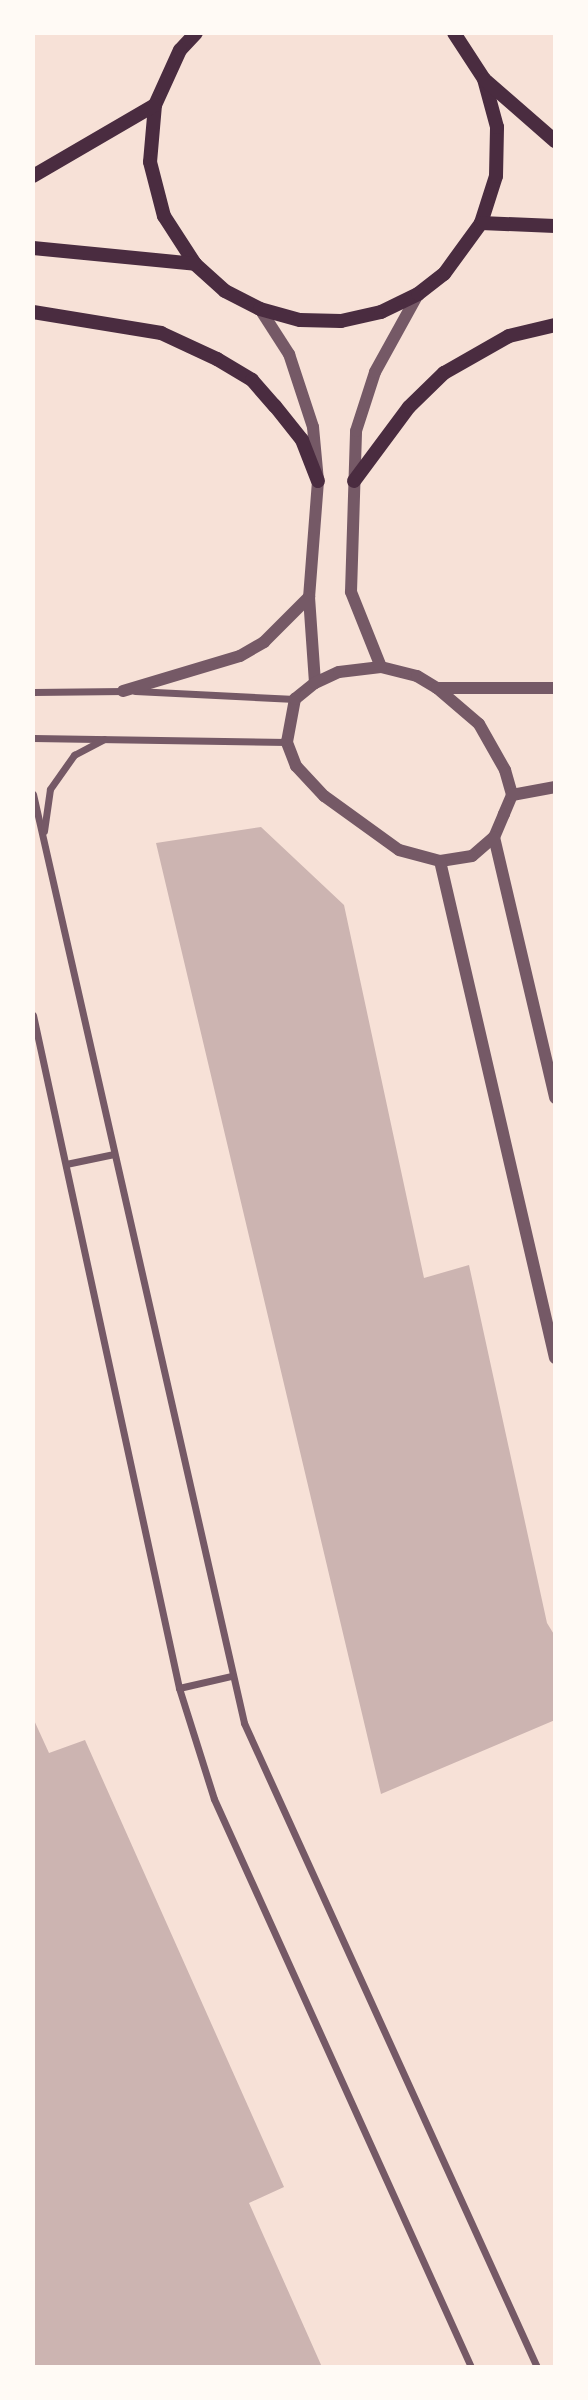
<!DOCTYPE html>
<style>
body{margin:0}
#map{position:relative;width:588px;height:2400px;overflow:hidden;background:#f7e1d7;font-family:"Sofia Sans Condensed",sans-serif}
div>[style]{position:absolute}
.building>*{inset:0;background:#ccb4b1}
.minor>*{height:7px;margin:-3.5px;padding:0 3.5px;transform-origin:3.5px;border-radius:3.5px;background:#755966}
.tertiary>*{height:12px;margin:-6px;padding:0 6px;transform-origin:6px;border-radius:6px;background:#755966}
.secondary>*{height:14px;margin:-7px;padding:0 7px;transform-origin:7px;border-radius:7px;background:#4a2c40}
span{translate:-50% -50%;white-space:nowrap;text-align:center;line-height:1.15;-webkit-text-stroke:7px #fffaf5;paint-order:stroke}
.frame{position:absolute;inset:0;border:35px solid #fffaf5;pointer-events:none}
</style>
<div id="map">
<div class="building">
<div style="clip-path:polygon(261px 827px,344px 905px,424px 1278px,469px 1265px,547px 1623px,555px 1636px,555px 1720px,381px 1794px,156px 843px)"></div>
<div style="clip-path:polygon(33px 1718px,49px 1753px,85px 1740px,284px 2187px,249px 2203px,322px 2367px,33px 2367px)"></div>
</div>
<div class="minor">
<div style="left:135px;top:691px;width:160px;rotate:2.9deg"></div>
<div style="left:33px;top:692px;width:91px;rotate:-0.6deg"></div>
<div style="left:33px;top:738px;width:254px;rotate:0.9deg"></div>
<div style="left:33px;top:794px;width:953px;rotate:77.2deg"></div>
<div style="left:244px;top:1723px;width:708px;rotate:65.54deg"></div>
<div style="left:44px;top:831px;width:42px;rotate:-81.9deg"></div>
<div style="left:50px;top:789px;width:42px;rotate:-54.8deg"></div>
<div style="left:74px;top:755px;width:34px;rotate:-28deg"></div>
<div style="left:33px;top:1015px;width:689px;rotate:77.76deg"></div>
<div style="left:179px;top:1688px;width:116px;rotate:72.5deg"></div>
<div style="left:214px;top:1799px;width:623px;rotate:65.65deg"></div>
<div style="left:66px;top:1164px;width:49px;rotate:-11.8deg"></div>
<div style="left:179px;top:1688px;width:53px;rotate:-13deg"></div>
</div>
<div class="tertiary">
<div style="left:260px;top:309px;width:54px;rotate:57.2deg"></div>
<div style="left:289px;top:354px;width:77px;rotate:71.8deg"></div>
<div style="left:313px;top:427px;width:54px;rotate:84.7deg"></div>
<div style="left:318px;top:481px;width:116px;rotate:94.4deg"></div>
<div style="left:309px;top:597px;width:86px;rotate:86deg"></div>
<div style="left:381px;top:667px;width:37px;rotate:14deg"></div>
<div style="left:417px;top:676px;width:23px;rotate:31deg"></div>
<div style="left:437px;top:688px;width:55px;rotate:40.6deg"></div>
<div style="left:479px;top:724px;width:53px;rotate:60.5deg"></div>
<div style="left:505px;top:770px;width:26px;rotate:74deg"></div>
<div style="left:512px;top:795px;width:21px;rotate:113deg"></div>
<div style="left:504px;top:814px;width:25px;rotate:113deg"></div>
<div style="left:494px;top:837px;width:29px;rotate:139deg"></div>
<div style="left:472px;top:856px;width:32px;rotate:171deg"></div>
<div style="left:440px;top:861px;width:42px;rotate:-165deg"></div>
<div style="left:399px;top:850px;width:92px;rotate:-144.2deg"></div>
<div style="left:324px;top:796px;width:41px;rotate:-133deg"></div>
<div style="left:296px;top:766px;width:26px;rotate:-111deg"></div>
<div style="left:287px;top:742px;width:44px;rotate:-79.5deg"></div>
<div style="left:295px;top:699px;width:26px;rotate:-39deg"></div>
<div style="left:315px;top:683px;width:26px;rotate:-25deg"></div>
<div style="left:339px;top:672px;width:42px;rotate:-6.8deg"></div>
<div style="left:381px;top:667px;width:81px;rotate:-111.8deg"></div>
<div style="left:351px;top:592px;width:161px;rotate:-88.2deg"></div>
<div style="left:356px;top:431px;width:62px;rotate:-72.1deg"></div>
<div style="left:375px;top:372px;width:89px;rotate:-61.1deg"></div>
<div style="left:437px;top:688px;width:118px"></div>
<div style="left:123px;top:691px;width:122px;rotate:-16.7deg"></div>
<div style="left:240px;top:656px;width:28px;rotate:-30deg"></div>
<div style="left:264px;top:642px;width:64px;rotate:-45deg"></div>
<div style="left:512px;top:795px;width:44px;rotate:-10.5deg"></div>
<div style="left:494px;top:837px;width:268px;rotate:76.8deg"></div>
<div style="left:440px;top:861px;width:510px;rotate:76.97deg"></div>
</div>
<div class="secondary">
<div style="left:196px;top:33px;width:23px;rotate:133deg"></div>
<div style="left:180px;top:50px;width:60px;rotate:114.4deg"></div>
<div style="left:155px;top:105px;width:57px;rotate:95deg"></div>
<div style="left:150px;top:162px;width:56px;rotate:75.5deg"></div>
<div style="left:164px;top:216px;width:57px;rotate:57.1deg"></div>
<div style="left:195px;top:264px;width:40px;rotate:42deg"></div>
<div style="left:225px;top:291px;width:39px;rotate:27deg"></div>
<div style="left:260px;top:309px;width:41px;rotate:15.4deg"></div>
<div style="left:300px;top:320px;width:41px;rotate:1.4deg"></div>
<div style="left:341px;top:321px;width:41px;rotate:-12.7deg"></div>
<div style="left:381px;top:312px;width:41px;rotate:-25.9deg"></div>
<div style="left:418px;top:294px;width:33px;rotate:-38deg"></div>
<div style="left:444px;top:274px;width:63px;rotate:-54deg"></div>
<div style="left:481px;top:223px;width:49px;rotate:-72.3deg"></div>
<div style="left:496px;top:176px;width:49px;rotate:-88.8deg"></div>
<div style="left:497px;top:127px;width:50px;rotate:-105.2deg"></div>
<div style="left:484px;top:79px;width:55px;rotate:-123.1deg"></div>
<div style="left:485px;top:80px;width:93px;rotate:41.1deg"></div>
<div style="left:33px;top:176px;width:141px;rotate:-30.2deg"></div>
<div style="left:481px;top:223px;width:74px;rotate:2.3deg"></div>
<div style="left:33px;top:248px;width:163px;rotate:5.6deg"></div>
<div style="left:33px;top:312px;width:130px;rotate:9.3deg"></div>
<div style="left:161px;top:333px;width:62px;rotate:24.9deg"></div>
<div style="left:217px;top:359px;width:41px;rotate:31deg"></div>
<div style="left:252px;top:380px;width:35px;rotate:49deg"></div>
<div style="left:275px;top:406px;width:43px;rotate:51.5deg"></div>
<div style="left:302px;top:440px;width:44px;rotate:68.7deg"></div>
<div style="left:354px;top:481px;width:92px;rotate:-53.4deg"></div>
<div style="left:409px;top:407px;width:49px;rotate:-44.2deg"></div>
<div style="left:444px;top:373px;width:75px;rotate:-29.6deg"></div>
<div style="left:509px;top:336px;width:47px;rotate:-13.4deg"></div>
</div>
<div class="frame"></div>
</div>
